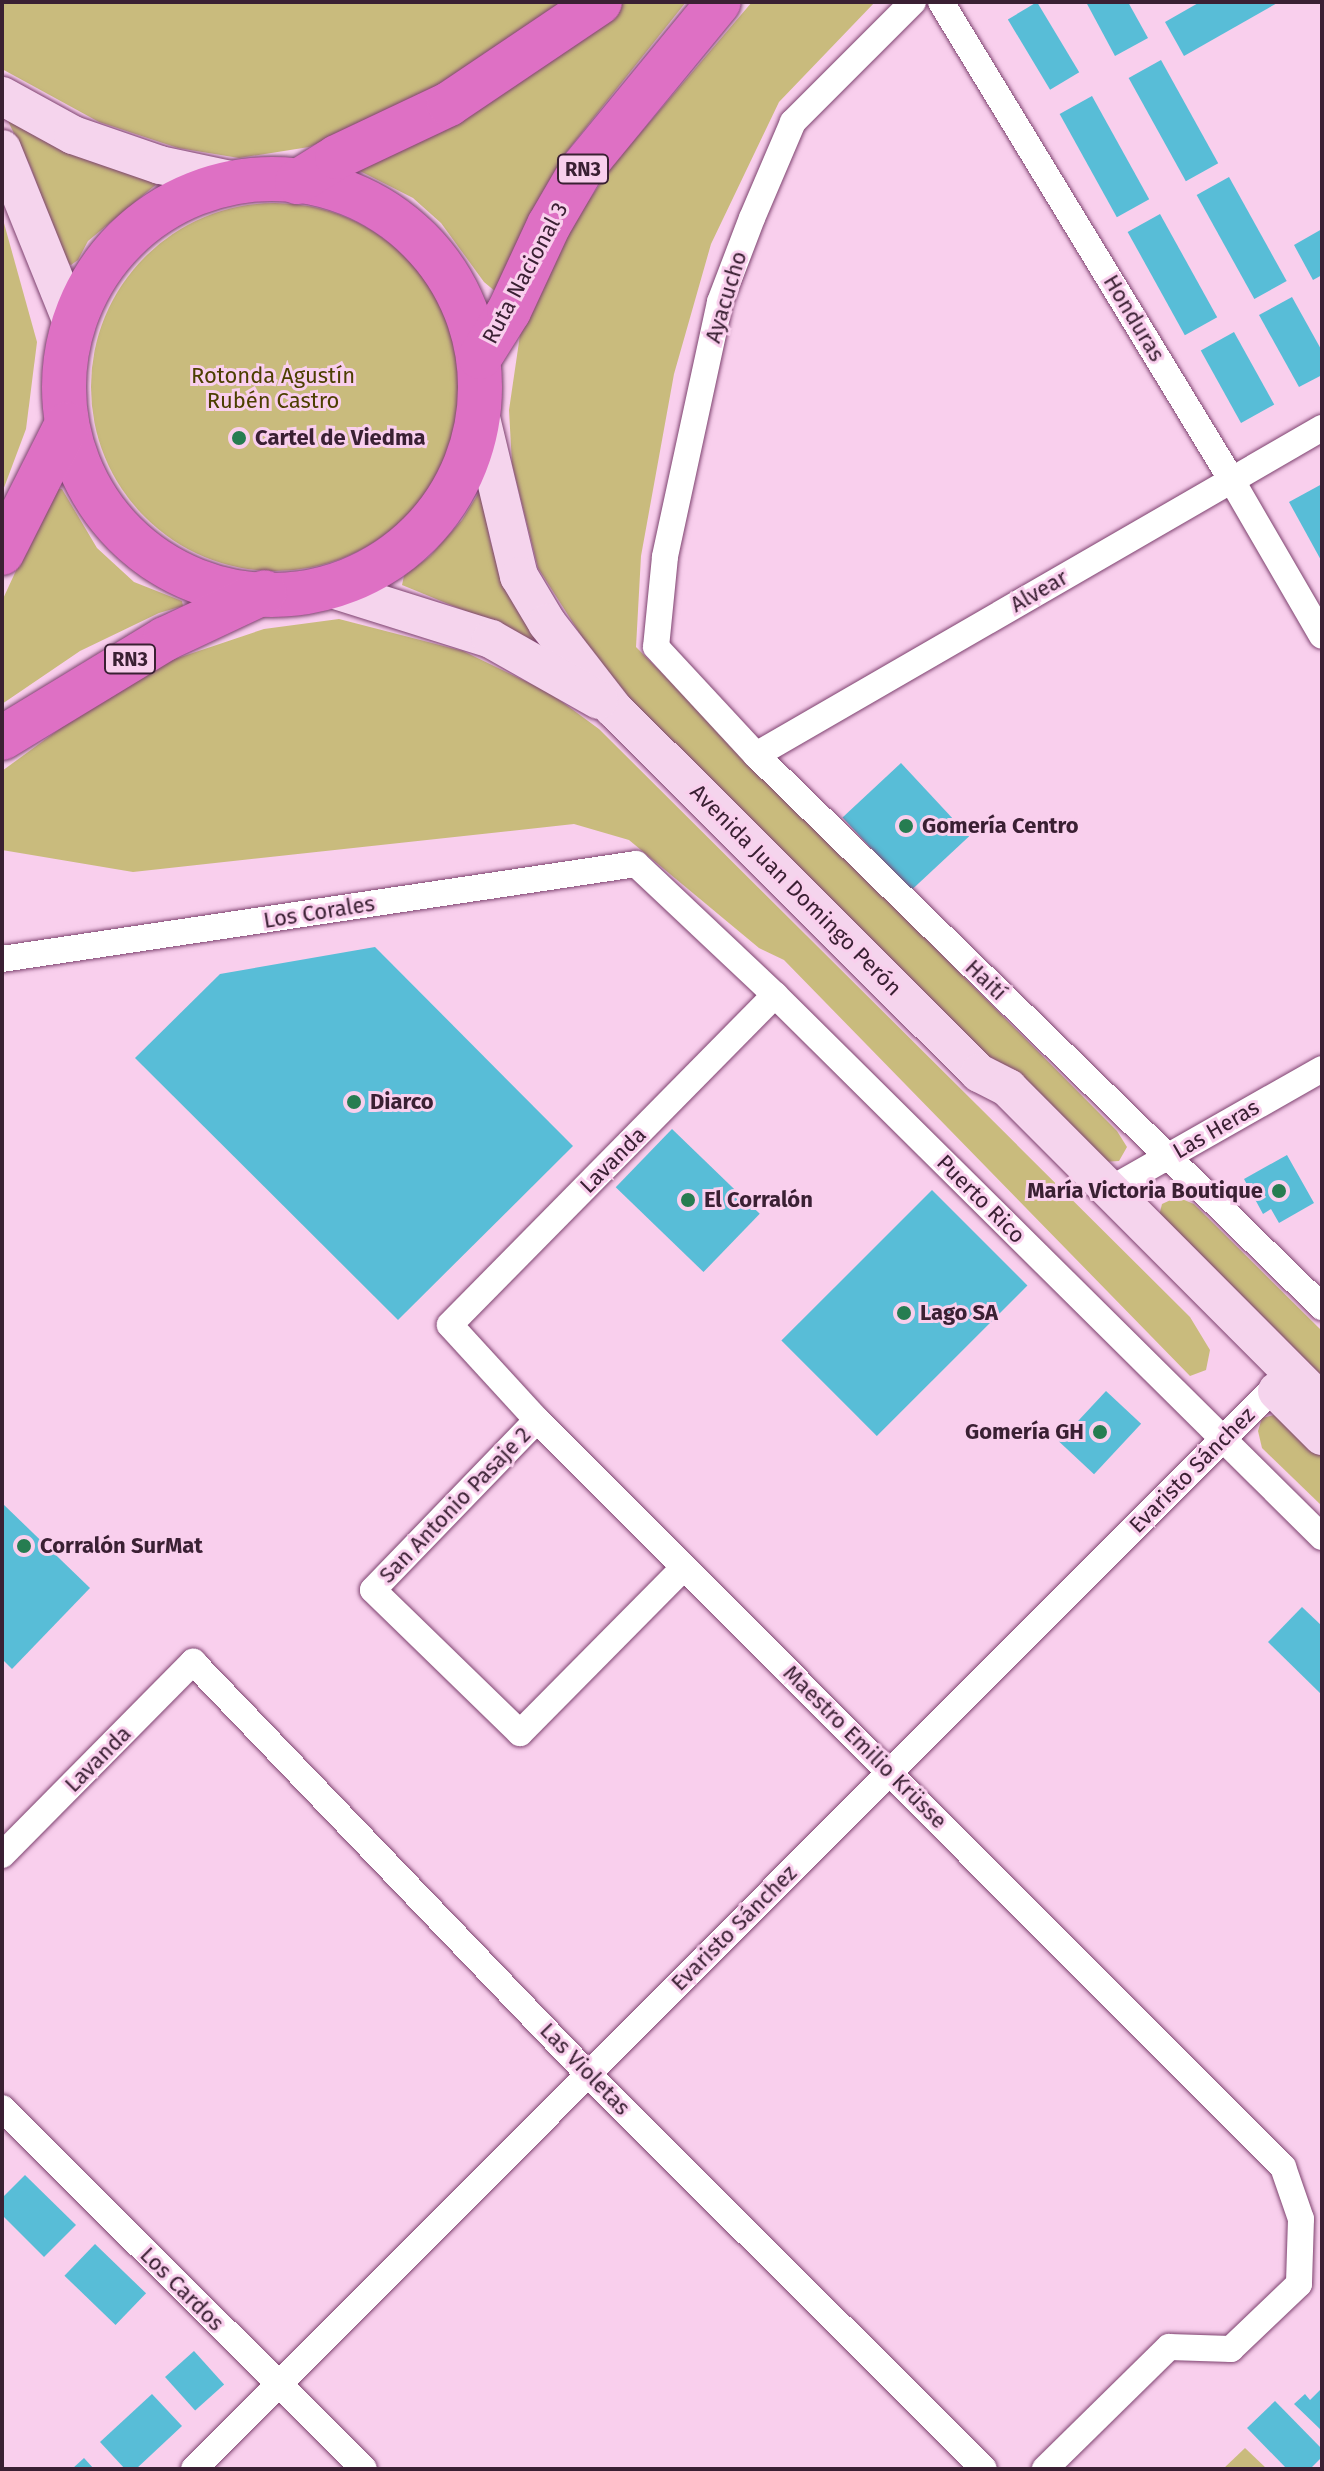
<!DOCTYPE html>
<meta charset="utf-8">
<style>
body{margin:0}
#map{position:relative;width:1324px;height:2471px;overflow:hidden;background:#f9cfed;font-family:"Fira Sans",sans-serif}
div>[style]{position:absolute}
.green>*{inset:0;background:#c9bb7d}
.round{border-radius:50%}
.building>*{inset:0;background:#58bdd7;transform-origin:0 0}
.roads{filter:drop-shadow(0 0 2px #7d426f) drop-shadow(0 0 2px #7d426f)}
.street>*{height:26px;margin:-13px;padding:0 13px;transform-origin:13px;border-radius:13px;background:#fff}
.secondary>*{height:38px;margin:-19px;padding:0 19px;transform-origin:19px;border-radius:19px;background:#f5d4ed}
.highway>*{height:44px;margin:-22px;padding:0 22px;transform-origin:22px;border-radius:22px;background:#de70c4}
.highway>.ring{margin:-22px;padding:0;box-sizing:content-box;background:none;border:44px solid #de70c4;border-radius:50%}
.dots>*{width:22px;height:22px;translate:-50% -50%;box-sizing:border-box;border:4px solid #f9cfed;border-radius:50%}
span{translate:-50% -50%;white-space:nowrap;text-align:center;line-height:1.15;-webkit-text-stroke:6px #f9cfed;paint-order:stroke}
.shield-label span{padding:2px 6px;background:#f9cfed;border:2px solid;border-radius:6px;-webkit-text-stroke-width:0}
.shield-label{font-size:20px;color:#3a2033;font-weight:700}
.street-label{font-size:22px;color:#3a2033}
.park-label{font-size:22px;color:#4c3f00}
.poi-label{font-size:22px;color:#3a2033;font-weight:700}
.left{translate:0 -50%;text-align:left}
.right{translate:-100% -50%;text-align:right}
.frame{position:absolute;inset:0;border:4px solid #3a2033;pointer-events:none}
</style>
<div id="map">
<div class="green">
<div style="clip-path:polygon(2px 2px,567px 2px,416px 101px,309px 147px,239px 158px,178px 148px,99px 122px,2px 69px)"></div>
<div style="clip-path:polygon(625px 2px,686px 2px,564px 155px,529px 216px,496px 292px,484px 282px,441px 223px,413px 198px,354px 168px,442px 132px)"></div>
<div style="clip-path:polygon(752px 2px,875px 2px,779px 102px,711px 244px,674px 374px,641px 556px,636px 647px,1117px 1131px,1127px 1147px,1119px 1161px,1102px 1162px,1082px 1150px,649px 720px,598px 662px,538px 568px,512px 464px,509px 410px,520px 335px,565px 235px,613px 165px)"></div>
<div style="clip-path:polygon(5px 115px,158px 183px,88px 241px,78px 260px,71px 265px,64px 261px,31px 168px)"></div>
<div class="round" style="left:91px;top:203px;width:368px;height:368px"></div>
<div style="clip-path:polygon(2px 216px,37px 342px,26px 429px,2px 493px)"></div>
<div style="clip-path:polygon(54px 488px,62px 489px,97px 548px,134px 582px,182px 601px,183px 606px,159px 613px,80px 651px,2px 704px,2px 601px)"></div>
<div style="clip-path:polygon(481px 489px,490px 540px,501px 577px,536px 641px,534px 644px,497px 624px,402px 585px,404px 576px,430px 556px,462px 520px)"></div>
<div style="clip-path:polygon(339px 619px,463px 651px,550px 693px,599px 729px,1190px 1317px,1210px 1350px,1206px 1370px,1190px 1376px,784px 960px,759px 948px,629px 840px,574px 824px,133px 872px,2px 850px,2px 771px,139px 671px,264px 629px)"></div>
<div style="clip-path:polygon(1177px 1197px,1194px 1204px,1322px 1331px,1322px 1389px,1158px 1220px,1162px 1204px)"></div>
<div style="clip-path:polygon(1274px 1415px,1322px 1453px,1322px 1506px,1262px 1448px,1258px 1431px,1262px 1418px)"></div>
<div style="clip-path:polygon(1245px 2448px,1267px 2469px,1223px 2469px)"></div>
</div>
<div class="building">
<div style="left:1037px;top:2px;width:82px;height:34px;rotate:59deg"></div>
<div style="clip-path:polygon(1086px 2px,1128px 2px,1148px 38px,1115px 56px)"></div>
<div style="clip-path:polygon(1200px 2px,1279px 2px,1184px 56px,1165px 22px)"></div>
<div style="left:1161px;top:60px;width:118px;height:37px;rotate:61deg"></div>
<div style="left:1092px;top:96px;width:118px;height:37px;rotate:61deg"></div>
<div style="left:1229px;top:177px;width:119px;height:37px;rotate:61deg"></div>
<div style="left:1160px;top:214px;width:118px;height:37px;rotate:61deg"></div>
<div style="clip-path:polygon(1322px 229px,1322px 275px,1313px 280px,1294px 245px)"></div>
<div style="clip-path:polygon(1292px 297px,1322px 351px,1322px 375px,1299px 387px,1259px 315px)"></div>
<div style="left:1234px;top:332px;width:83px;height:38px;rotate:61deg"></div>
<div style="clip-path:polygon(1322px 484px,1322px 562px,1289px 502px)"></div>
<div style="left:901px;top:763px;width:100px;height:80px;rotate:47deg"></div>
<div style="clip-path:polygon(375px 947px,573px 1146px,398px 1320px,135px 1058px,220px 974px)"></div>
<div style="left:672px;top:1129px;width:122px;height:81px;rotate:44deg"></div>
<div style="clip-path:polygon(1287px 1155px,1314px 1203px,1279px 1223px,1271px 1209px,1263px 1214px,1244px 1179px)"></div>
<div style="left:932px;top:1190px;width:135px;height:213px;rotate:45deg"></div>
<div style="left:1106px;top:1391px;width:48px;height:69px;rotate:43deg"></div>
<div style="clip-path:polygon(2px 1503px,90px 1588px,12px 1669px,2px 1659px)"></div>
<div style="clip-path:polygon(1302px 1607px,1322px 1626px,1322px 1695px,1268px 1642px)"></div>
<div style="clip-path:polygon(25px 2175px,76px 2225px,44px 2257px,2px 2215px,2px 2198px)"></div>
<div style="left:95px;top:2244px;width:71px;height:44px;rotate:44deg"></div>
<div style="left:194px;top:2351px;width:45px;height:39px;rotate:48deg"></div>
<div style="clip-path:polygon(1322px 2388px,1322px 2431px,1294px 2404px,1305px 2394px,1310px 2400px)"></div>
<div style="clip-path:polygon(152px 2394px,182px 2426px,136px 2469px,125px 2469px,100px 2442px)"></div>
<div style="clip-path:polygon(1275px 2401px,1322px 2449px,1322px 2457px,1310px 2469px,1287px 2469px,1247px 2428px)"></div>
<div style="clip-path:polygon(84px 2458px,94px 2469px,72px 2469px)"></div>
</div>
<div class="roads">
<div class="street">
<div style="left:913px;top:2px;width:170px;rotate:135deg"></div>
<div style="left:793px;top:122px;width:104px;rotate:113.1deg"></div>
<div style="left:752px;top:218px;width:90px;rotate:110.9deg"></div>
<div style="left:720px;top:302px;width:261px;rotate:102.2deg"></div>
<div style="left:665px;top:557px;width:90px;rotate:95.7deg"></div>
<div style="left:656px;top:647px;width:147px;rotate:47.2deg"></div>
<div style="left:756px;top:755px;width:791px;rotate:44.28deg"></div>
<div style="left:941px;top:2px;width:558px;rotate:58.7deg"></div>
<div style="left:1231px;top:479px;width:181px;rotate:59.9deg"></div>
<div style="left:756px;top:755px;width:654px;rotate:-30.02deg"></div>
<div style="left:2px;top:959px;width:641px;rotate:-8.52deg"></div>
<div style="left:636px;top:864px;width:191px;rotate:43.3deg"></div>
<div style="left:775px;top:995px;width:770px;rotate:44.74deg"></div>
<div style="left:775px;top:995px;width:463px;rotate:134.6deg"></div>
<div style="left:450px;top:1325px;width:129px;rotate:47.5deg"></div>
<div style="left:537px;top:1420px;width:1056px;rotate:45.04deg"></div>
<div style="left:1283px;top:2167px;width:55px;rotate:70.9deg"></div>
<div style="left:1301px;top:2219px;width:65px;rotate:91.8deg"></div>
<div style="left:1299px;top:2284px;width:94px;rotate:136.3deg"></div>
<div style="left:1231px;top:2349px;width:62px;rotate:-178.2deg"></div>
<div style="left:1169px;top:2347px;width:174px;rotate:135.5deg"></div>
<div style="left:1109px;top:1190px;width:245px;rotate:-29.6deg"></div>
<div style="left:537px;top:1420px;width:236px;rotate:134deg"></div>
<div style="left:373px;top:1590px;width:205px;rotate:44.2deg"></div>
<div style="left:520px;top:1733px;width:233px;rotate:-45.3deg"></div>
<div style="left:2px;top:1855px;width:272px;rotate:-45.3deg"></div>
<div style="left:193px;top:1662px;width:571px;rotate:46.21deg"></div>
<div style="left:588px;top:2074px;width:559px;rotate:44.93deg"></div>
<div style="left:2px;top:2108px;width:511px;rotate:44.92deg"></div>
<div style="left:194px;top:2469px;width:1528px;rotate:-45.03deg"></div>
</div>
<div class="secondary">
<div style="left:2px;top:96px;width:81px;rotate:28.8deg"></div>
<div style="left:73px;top:135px;width:92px;rotate:19deg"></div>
<div style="left:160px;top:165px;width:82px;rotate:12deg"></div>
<div style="left:2px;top:149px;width:187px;rotate:68deg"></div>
<div style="left:481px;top:418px;width:163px;rotate:76.5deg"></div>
<div style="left:519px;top:576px;width:55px;rotate:59.2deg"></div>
<div style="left:547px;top:623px;width:108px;rotate:52.2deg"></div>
<div style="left:613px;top:708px;width:517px;rotate:44.92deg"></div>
<div style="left:979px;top:1073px;width:33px;rotate:27deg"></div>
<div style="left:1008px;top:1088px;width:445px;rotate:45.1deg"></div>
<div style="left:326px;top:587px;width:173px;rotate:17.5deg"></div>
<div style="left:491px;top:639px;width:124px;rotate:29.5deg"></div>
<div style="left:1277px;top:1391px;width:64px;rotate:45deg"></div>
</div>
<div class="highway">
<div class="ring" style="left:64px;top:179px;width:372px;height:372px"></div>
<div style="left:297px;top:182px;width:47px;rotate:-32deg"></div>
<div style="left:337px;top:157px;width:124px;rotate:-25.3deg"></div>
<div style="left:449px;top:104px;width:182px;rotate:-34deg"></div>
<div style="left:480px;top:357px;width:54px;rotate:-57.8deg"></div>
<div style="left:509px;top:311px;width:95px;rotate:-65.1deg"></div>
<div style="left:549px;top:225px;width:64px;rotate:-59.8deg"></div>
<div style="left:581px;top:170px;width:217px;rotate:-50.6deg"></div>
<div style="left:2px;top:553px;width:144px;rotate:-63.3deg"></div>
<div style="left:2px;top:738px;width:191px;rotate:-31.3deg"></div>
<div style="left:165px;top:639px;width:110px;rotate:-25.2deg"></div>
</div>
</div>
<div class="dots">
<div style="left:239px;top:438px;background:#267d51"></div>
<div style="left:906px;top:826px;background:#267d51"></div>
<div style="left:354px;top:1102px;background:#267d51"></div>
<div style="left:1279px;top:1191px;background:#267d51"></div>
<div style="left:688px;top:1200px;background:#267d51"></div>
<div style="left:904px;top:1313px;background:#267d51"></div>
<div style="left:1100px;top:1432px;background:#267d51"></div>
<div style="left:24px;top:1546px;background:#267d51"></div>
</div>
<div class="shield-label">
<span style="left:583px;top:169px">RN3</span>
<span style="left:130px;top:659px">RN3</span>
</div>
<div class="street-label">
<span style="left:525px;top:273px;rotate:-62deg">Ruta Nacional 3</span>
<span style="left:726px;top:297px;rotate:-73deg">Ayacucho</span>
<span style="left:1134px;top:318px;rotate:59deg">Honduras</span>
<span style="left:1039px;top:591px;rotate:-30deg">Alvear</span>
<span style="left:796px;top:890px;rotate:45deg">Avenida Juan Domingo Perón</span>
<span style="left:319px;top:912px;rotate:-9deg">Los Corales</span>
<span style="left:986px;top:980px;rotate:44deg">Haití</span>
<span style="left:1216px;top:1129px;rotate:-30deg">Las Heras</span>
<span style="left:613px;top:1160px;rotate:-45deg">Lavanda</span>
<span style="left:981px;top:1199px;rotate:45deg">Puerto Rico</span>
<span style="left:1192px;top:1470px;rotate:-45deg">Evaristo Sánchez</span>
<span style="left:455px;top:1505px;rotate:-46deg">San Antonio Pasaje 2</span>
<span style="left:865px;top:1747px;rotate:45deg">Maestro Emilio Krüsse</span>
<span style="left:98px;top:1759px;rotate:-45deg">Lavanda</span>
<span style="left:734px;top:1928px;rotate:-45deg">Evaristo Sánchez</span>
<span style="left:585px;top:2069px;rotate:46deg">Las Violetas</span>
<span style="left:182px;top:2289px;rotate:45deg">Los Cardos</span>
</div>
<div class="park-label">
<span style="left:273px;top:388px">Rotonda Agustín<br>Rubén Castro</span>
</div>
<div class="poi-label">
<span class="left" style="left:255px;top:438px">Cartel de Viedma</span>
<span class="left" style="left:922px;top:826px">Gomería Centro</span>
<span class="left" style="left:370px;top:1102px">Diarco</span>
<span class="right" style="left:1263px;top:1191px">María Victoria Boutique</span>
<span class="left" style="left:704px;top:1200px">El Corralón</span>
<span class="left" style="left:920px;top:1313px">Lago SA</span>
<span class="right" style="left:1084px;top:1432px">Gomería GH</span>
<span class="left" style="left:40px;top:1546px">Corralón SurMat</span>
</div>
<div class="frame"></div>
</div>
